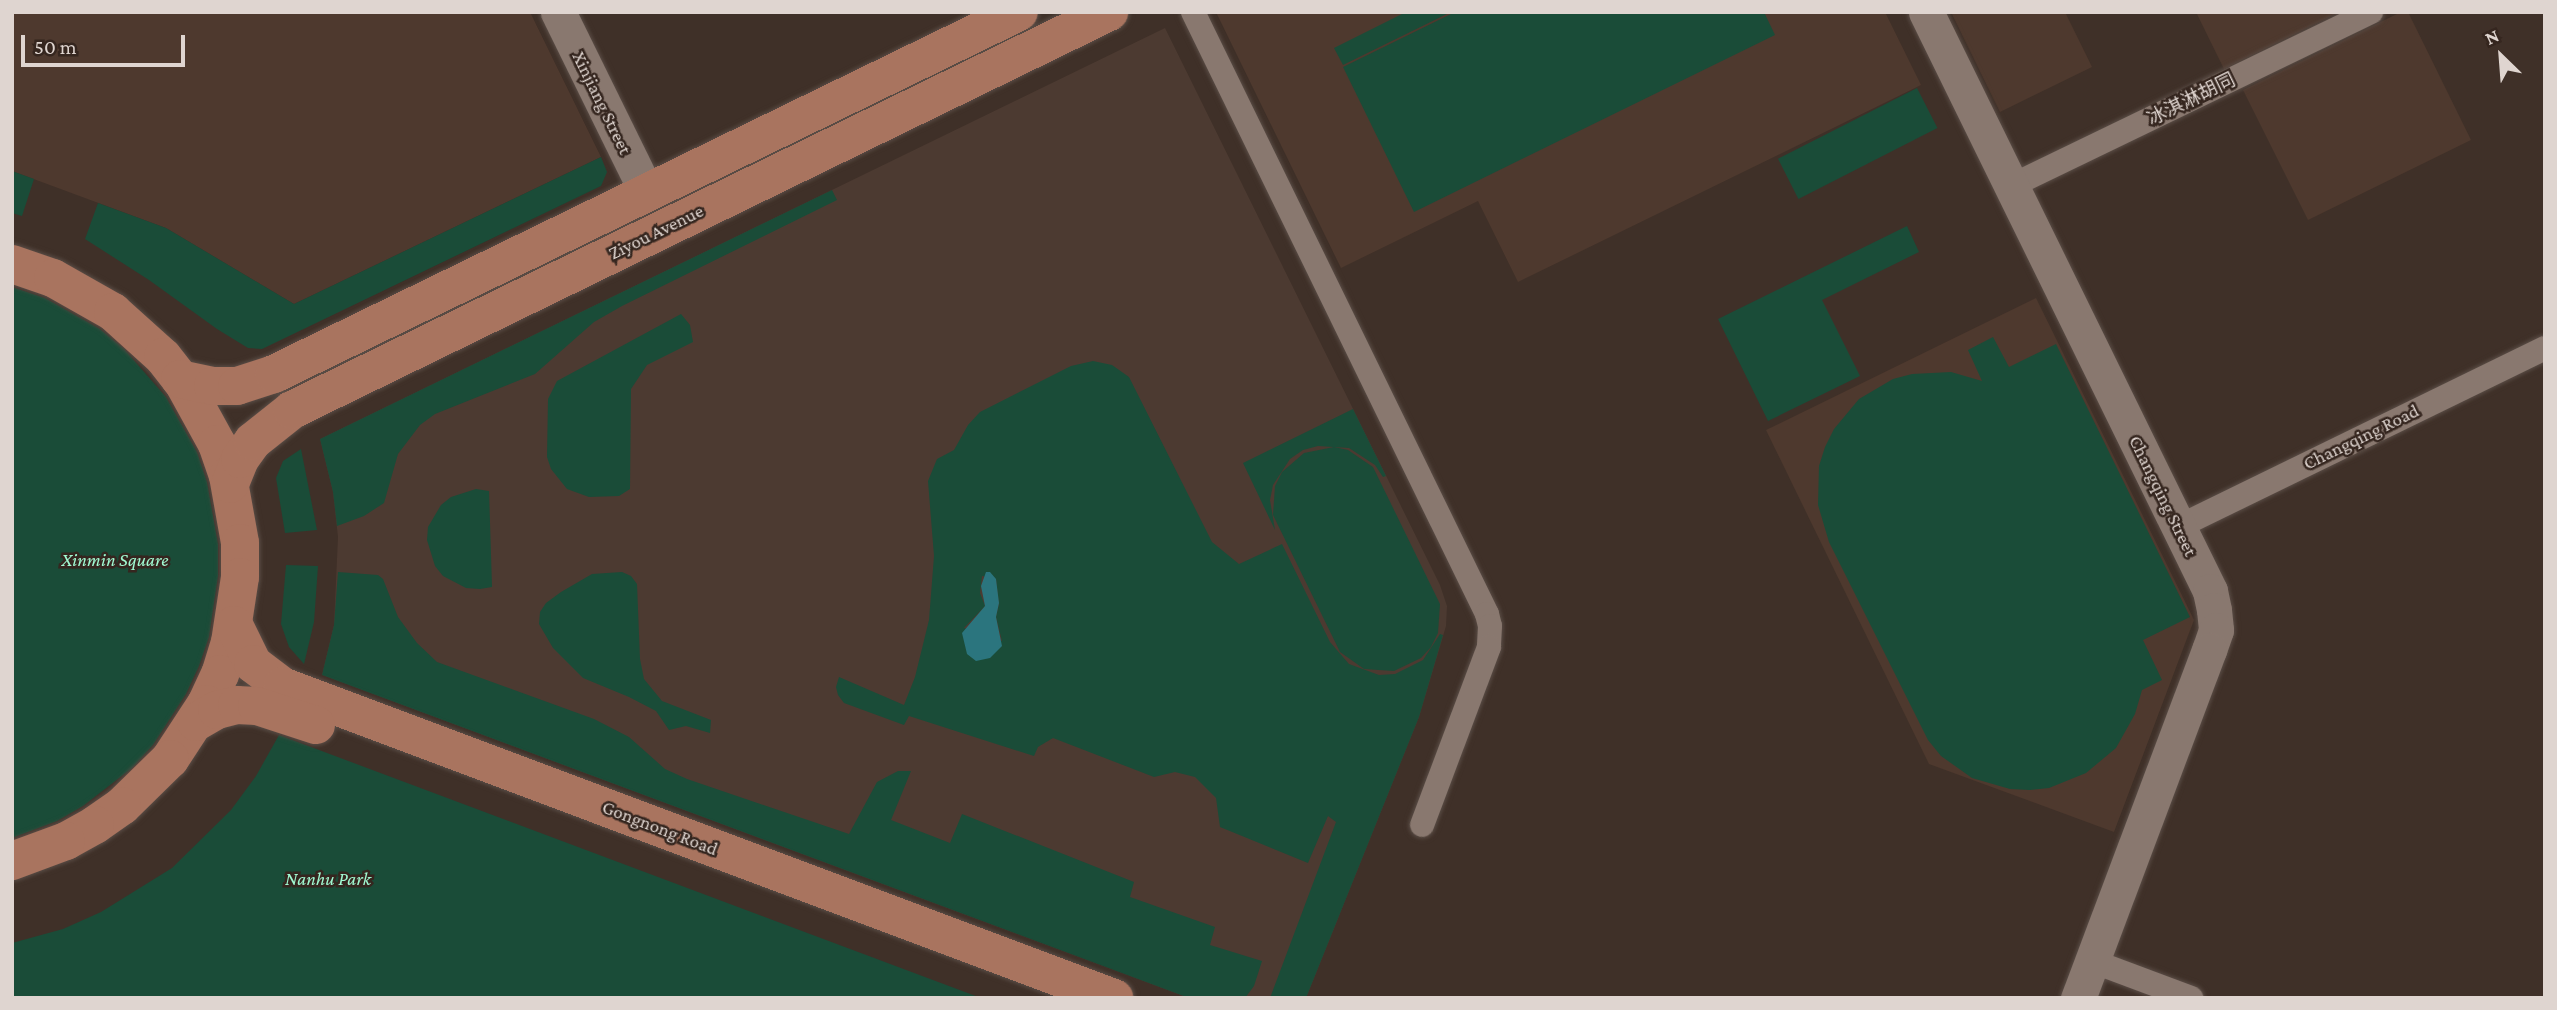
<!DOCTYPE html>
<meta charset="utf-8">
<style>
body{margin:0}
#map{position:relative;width:2557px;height:1010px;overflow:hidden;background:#3f3028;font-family:"Crimson Pro","Noto Sans SC",serif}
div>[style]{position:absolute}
.built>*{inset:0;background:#4e392e}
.medical>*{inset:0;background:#4c3a31}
.green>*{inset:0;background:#1a4c38;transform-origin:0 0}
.water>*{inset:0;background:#2b757e}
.roads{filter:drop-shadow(0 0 2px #5a4d46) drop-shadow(0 0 2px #5a4d46)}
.street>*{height:24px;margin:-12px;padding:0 12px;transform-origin:12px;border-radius:12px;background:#89786f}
.secondary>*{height:35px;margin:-17.5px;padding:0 17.5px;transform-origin:17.5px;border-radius:17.5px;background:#89786f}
.primary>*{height:38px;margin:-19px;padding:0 19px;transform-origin:19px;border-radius:19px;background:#a9745f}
span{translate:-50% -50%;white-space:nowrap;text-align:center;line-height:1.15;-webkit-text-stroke:5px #35261f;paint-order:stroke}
.street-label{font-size:19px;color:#dfd5d0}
.park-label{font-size:19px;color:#a1fbd3;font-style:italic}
.frame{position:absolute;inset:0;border:14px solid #dfd5d0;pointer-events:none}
.north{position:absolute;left:2466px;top:21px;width:70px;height:70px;-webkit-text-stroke:5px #35261f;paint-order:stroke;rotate:335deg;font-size:19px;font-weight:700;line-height:28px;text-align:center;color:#dfd5d0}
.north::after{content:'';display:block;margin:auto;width:24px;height:32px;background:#dfd5d0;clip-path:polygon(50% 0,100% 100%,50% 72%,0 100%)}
.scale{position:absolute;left:21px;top:35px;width:164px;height:32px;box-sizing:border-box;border:4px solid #dfd5d0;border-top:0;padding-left:9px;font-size:21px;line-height:24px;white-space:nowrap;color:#dfd5d0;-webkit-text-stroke:5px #35261f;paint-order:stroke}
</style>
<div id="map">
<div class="built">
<div style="clip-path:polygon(12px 12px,530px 12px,601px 157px,294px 304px,166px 228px,12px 171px)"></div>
<div style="clip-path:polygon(1216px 12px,1885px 12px,1921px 85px,1518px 282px,1478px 201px,1341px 268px)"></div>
<div style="clip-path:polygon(1951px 12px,2065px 12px,2092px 67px,2000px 112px)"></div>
<div style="clip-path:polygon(2196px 12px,2339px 12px,2224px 69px)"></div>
<div style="clip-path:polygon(2401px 12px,2408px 12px,2471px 140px,2308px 220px,2243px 90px)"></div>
<div style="clip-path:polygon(2036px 298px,2194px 620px,2114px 832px,1929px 764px,1766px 430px)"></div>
</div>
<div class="medical">
<div style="clip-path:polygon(1165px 28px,1440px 585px,1447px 606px,1446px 626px,1419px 717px,1306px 998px,1189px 998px,322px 675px,334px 625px,338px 537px,333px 492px,320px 439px)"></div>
</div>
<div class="green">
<div style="clip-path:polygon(1406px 12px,1451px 12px,1343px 65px,1334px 48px)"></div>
<div style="clip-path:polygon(1455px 12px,1764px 12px,1775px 35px,1414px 212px,1343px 67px)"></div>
<div style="left:1917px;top:88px;width:45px;height:156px;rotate:63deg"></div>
<div style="clip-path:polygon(601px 157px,607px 172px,601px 186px,262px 349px,248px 348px,217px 329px,149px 280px,85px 239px,98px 203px,166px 228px,294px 304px)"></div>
<div style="clip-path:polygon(12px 171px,34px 179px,22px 216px,12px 213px)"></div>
<div style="clip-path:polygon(832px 190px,837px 200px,622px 306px,594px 322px,535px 374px,435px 414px,420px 425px,398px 454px,384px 503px,364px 516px,337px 526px,333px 492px,320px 439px)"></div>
<div style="clip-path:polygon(1907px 226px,1919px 252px,1822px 300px,1860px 376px,1768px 421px,1718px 319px)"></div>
<div style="clip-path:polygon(12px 287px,45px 298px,100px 329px,124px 349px,166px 397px,197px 452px,207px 482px,218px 544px,218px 576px,209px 637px,199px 666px,186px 694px,153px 745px,132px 768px,83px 806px,57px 821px,12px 838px)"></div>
<div style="clip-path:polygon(681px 314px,690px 325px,693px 342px,647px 365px,631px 389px,630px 489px,619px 496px,589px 497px,567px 489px,551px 469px,547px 457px,548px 399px,557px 381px)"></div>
<div style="clip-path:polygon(1993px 337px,2009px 367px,2056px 344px,2190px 617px,2143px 640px,2162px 680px,2142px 690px,2135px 714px,2116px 748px,2086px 773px,2049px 788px,2030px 790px,2010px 789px,1972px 778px,1941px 756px,1928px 740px,1829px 542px,1818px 505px,1819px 466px,1825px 447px,1834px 429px,1859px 399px,1893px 379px,1912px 374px,1951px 372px,1982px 381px,1968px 350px)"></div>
<div style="clip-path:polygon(evenodd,1093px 361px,1112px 365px,1129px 377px,1212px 542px,1239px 564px,1282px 544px,1330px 642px,1349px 664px,1379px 675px,1395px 674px,1423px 660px,1440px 634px,1443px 635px,1419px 717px,1306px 998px,1270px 998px,1336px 822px,1328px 816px,1308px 863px,1220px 827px,1216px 798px,1195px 777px,1175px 772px,1154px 777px,1053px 738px,1038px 747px,1034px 756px,909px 716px,904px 725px,844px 703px,838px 695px,836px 687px,839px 677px,904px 705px,915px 677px,929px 620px,934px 556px,928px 481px,937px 459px,954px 450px,968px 425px,980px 412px,1071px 366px,1093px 361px,982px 576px,996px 579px,999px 604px,996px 617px,1002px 641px,964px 628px,985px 606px,980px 593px,982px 576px)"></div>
<div style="clip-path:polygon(1353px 409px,1386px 476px,1383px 477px,1375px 465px,1349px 448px,1318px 446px,1303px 450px,1290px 459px,1273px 485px,1270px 500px,1275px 530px,1243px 463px)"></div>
<div style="clip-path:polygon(1334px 447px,1348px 450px,1373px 467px,1440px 604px,1438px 633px,1431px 647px,1421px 658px,1394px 671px,1364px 669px,1340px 652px,1273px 515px,1275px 486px,1282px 472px,1304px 453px)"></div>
<div style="clip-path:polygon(301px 449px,317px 530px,285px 533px,276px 478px,283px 461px)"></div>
<div style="clip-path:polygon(476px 489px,489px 491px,492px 587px,480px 589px,466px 588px,443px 576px,435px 566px,427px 540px,428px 527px,441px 505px,451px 497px)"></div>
<div style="clip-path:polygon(286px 565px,318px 566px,314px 622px,304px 664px,289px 647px,281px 624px)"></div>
<div style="clip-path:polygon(338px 572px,378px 575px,383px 579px,398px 617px,417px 643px,437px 662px,594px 719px,629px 737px,665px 769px,687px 779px,849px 834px,877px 782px,898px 771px,911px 771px,891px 820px,950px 843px,962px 814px,1134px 882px,1130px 897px,1215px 927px,1210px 945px,1262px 961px,1254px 986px,1245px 998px,1189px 998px,322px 675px,334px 625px)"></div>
<div style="clip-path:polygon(622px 572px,631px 576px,637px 584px,640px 659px,644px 679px,662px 701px,711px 720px,710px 733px,686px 726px,669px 730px,656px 711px,629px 697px,583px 678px,553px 648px,539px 624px,540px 612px,546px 603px,561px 592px,592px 574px)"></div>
<div style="clip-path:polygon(279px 735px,981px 998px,12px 998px,12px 943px,63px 929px,101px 912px,172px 868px,231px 810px,256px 776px)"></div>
</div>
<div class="water">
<div style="clip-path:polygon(986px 572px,990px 572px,996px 579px,999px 603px,996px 617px,1002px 646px,990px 658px,976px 661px,967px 654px,962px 633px,985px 606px,981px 586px)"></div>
</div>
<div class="roads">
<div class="street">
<div style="left:1193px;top:12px;width:670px;rotate:63.97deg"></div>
<div style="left:1487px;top:614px;width:12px;rotate:76deg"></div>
<div style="left:1490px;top:626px;width:21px;rotate:93deg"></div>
<div style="left:1489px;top:647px;width:190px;rotate:110.6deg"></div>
<div style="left:2011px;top:186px;width:400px;rotate:-25.8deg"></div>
<div style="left:2178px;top:527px;width:408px;rotate:-26deg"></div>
<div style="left:2092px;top:961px;width:106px;rotate:20.5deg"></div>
</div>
<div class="secondary">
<div style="left:558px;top:12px;width:202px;rotate:63.8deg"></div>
<div style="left:1926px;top:12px;width:645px;rotate:63.87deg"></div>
<div style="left:2210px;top:591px;width:19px;rotate:78deg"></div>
<div style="left:2214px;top:610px;width:20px;rotate:84deg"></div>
<div style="left:2216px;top:630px;width:21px;rotate:109deg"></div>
<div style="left:2209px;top:650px;width:372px;rotate:110.6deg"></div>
</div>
<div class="primary">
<div style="left:12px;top:264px;width:43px;rotate:18.9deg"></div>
<div style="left:53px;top:278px;width:69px;rotate:29.5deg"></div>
<div style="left:113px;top:312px;width:67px;rotate:42deg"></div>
<div style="left:163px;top:357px;width:34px;rotate:52deg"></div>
<div style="left:184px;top:384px;width:68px;rotate:61.2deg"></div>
<div style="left:217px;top:444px;width:34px;rotate:71deg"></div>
<div style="left:228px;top:476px;width:68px;rotate:79.8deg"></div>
<div style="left:240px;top:543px;width:34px;rotate:90deg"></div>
<div style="left:240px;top:577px;width:66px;rotate:98.7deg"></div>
<div style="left:230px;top:642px;width:34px;rotate:107deg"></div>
<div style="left:220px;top:674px;width:33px;rotate:115deg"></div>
<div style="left:206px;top:704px;width:66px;rotate:123.2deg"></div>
<div style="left:170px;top:759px;width:67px;rotate:135.6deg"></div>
<div style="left:122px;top:806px;width:33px;rotate:145deg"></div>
<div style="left:95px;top:825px;width:33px;rotate:151deg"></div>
<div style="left:66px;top:841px;width:58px;rotate:159.7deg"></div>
<div style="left:180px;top:379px;width:34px;rotate:12deg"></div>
<div style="left:213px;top:386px;width:24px"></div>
<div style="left:237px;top:386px;width:39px;rotate:-18deg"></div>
<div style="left:274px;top:374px;width:828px;rotate:-25.92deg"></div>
<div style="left:230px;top:484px;width:27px;rotate:-68deg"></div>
<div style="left:240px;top:459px;width:22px;rotate:-54deg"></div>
<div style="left:253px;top:441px;width:50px;rotate:-38.5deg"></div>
<div style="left:292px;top:410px;width:909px;rotate:-25.97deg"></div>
<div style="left:234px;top:625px;width:43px;rotate:64deg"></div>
<div style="left:253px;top:664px;width:36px;rotate:37deg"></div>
<div style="left:282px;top:686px;width:889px;rotate:20.56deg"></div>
<div style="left:196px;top:722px;width:24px;rotate:-30deg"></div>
<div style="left:217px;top:710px;width:21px;rotate:-14deg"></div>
<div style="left:237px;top:705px;width:20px;rotate:3deg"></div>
<div style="left:257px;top:706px;width:62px;rotate:17.9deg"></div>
</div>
</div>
<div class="street-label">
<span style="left:2191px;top:99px;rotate:-26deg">冰淇淋胡同</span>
<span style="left:602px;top:103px;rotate:64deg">Xinjiang Street</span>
<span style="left:656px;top:232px;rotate:-26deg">Ziyou Avenue</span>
<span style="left:2361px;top:437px;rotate:-26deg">Changqing Road</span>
<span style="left:2163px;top:496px;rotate:64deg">Changqing Street</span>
<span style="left:660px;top:828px;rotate:21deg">Gongnong Road</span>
</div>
<div class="park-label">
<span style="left:115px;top:560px">Xinmin Square</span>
<span style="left:328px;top:879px">Nanhu Park</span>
</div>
<div class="frame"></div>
<div class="north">N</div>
<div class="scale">50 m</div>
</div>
